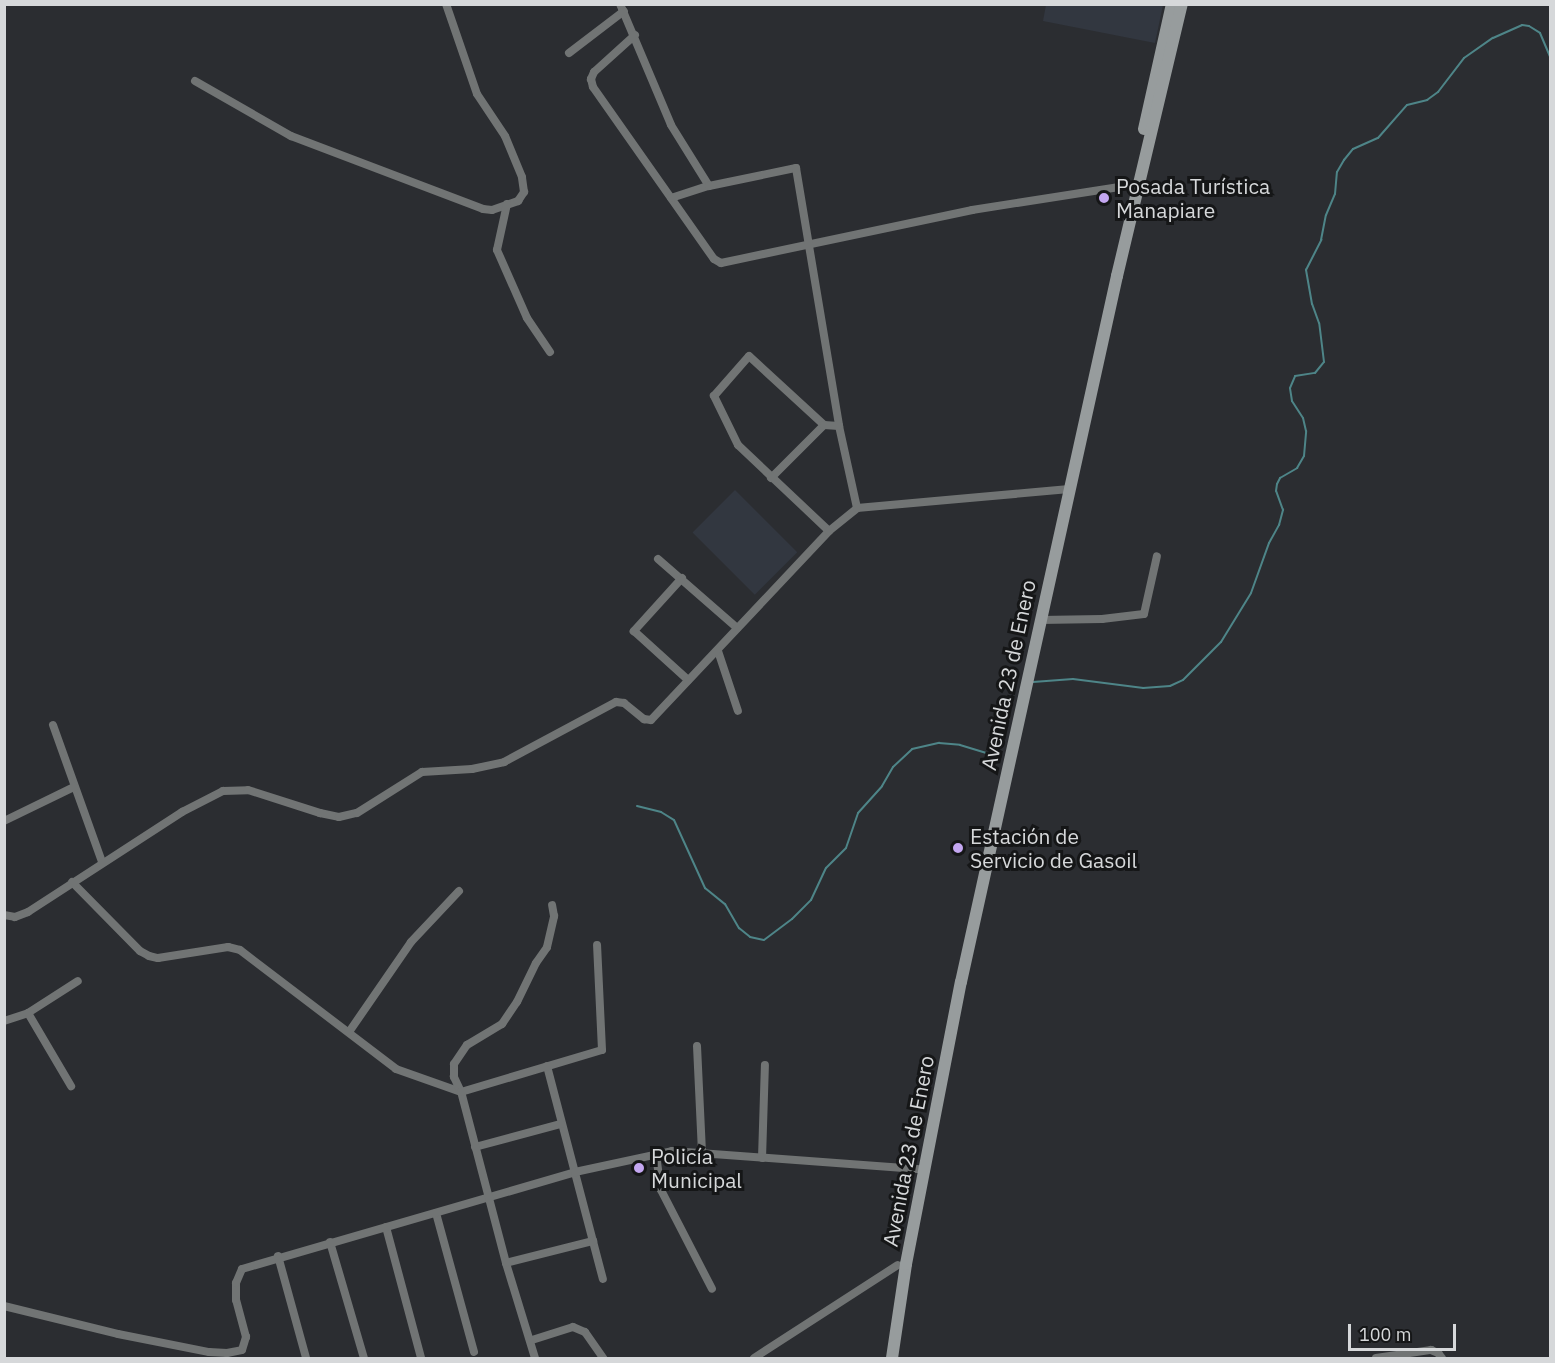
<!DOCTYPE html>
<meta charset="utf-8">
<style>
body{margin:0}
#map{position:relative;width:1555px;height:1363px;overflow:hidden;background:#2b2d31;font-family:"IBM Plex Sans",sans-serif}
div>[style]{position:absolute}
.built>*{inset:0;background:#323740;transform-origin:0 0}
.stream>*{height:2px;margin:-1px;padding:0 1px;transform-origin:1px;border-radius:1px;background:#4e8588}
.minor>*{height:8px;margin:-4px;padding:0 4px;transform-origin:4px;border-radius:4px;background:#717474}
.secondary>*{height:12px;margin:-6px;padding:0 6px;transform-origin:6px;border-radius:6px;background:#979c9d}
.dots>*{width:16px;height:16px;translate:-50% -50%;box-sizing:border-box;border:3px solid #151617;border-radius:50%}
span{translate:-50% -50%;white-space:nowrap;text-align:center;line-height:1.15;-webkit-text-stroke:6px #151617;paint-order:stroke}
.poi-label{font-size:21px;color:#d6d8da}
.left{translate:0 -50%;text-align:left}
.street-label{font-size:21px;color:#d6d8da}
.frame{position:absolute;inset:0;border:6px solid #d6d8da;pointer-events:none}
.scale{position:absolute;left:1348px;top:1324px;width:108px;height:27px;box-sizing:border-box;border:3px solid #d6d8da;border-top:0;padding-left:8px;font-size:18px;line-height:21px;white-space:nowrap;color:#d6d8da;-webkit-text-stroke:4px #151617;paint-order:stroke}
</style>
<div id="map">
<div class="built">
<div style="clip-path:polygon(1046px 5px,1046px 4px,1163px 5px,1155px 43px,1043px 21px)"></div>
<div style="left:735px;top:490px;width:88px;height:60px;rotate:45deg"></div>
</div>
<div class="stream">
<div style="left:1033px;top:682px;width:40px;rotate:-4.3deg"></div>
<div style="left:1073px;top:679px;width:71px;rotate:7.3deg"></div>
<div style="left:1143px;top:688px;width:27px;rotate:-4deg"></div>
<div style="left:1170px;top:686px;width:14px;rotate:-25deg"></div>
<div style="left:1183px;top:680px;width:54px;rotate:-45deg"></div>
<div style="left:1221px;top:642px;width:57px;rotate:-58.5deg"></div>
<div style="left:1251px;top:593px;width:53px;rotate:-70.2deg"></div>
<div style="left:1269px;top:543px;width:21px;rotate:-61deg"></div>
<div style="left:1279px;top:525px;width:16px;rotate:-75deg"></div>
<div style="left:1283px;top:510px;width:20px;rotate:-110deg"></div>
<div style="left:1276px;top:491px;width:7px;rotate:-82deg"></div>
<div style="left:1277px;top:484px;width:7px;rotate:-63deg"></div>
<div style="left:1280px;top:478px;width:20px;rotate:-30deg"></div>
<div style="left:1297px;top:468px;width:14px;rotate:-60deg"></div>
<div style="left:1304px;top:456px;width:25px;rotate:-85deg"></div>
<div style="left:1306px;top:431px;width:13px;rotate:-103deg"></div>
<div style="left:1303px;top:418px;width:20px;rotate:-123deg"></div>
<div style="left:1292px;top:401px;width:13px;rotate:-99deg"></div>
<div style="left:1290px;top:388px;width:13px;rotate:-67deg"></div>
<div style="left:1295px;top:376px;width:20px;rotate:-9deg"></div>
<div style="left:1315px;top:373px;width:14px;rotate:-51deg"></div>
<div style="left:1324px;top:362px;width:39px;rotate:-97deg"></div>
<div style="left:1319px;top:323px;width:20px;rotate:-110deg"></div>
<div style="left:1312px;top:304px;width:35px;rotate:-100deg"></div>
<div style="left:1306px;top:270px;width:34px;rotate:-63deg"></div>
<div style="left:1321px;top:240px;width:25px;rotate:-79deg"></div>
<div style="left:1326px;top:215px;width:23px;rotate:-67deg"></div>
<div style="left:1335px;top:194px;width:22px;rotate:-85deg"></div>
<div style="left:1337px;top:172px;width:14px;rotate:-60deg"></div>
<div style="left:1344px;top:160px;width:14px;rotate:-51deg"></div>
<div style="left:1353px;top:149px;width:27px;rotate:-24deg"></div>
<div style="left:1378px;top:138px;width:44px;rotate:-48.7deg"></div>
<div style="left:1407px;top:105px;width:21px;rotate:-14deg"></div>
<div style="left:1427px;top:100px;width:14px;rotate:-36deg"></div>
<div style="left:1438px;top:92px;width:43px;rotate:-52.6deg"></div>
<div style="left:1464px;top:58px;width:35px;rotate:-35deg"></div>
<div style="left:1493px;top:38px;width:32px;rotate:-24deg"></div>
<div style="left:1522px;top:25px;width:7px;rotate:8deg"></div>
<div style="left:1529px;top:26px;width:13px;rotate:32deg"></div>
<div style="left:1540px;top:33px;width:25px;rotate:67deg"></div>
<div style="left:637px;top:806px;width:25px;rotate:14deg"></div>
<div style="left:661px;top:812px;width:15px;rotate:32deg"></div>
<div style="left:674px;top:820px;width:75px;rotate:65.5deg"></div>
<div style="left:705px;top:888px;width:26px;rotate:39deg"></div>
<div style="left:725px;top:904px;width:28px;rotate:60deg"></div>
<div style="left:739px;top:928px;width:14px;rotate:39deg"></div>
<div style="left:750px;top:937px;width:14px;rotate:12deg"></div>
<div style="left:764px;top:940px;width:35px;rotate:-37deg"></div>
<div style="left:792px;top:919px;width:27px;rotate:-45deg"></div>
<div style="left:811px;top:900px;width:35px;rotate:-65deg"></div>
<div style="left:826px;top:868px;width:28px;rotate:-45deg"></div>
<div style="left:846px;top:848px;width:37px;rotate:-71deg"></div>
<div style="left:858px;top:813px;width:36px;rotate:-48deg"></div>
<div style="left:882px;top:786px;width:22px;rotate:-60deg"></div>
<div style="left:893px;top:767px;width:26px;rotate:-43deg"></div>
<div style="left:912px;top:749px;width:28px;rotate:-13deg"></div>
<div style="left:939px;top:743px;width:21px;rotate:5deg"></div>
<div style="left:960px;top:745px;width:31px;rotate:17deg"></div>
</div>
<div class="minor">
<div style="left:620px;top:4px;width:131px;rotate:67.1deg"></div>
<div style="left:671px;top:125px;width:72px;rotate:58.1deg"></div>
<div style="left:635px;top:35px;width:55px;rotate:137.9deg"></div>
<div style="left:594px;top:72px;width:8px;rotate:113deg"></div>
<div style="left:591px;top:79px;width:8px;rotate:76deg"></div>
<div style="left:593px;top:87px;width:210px;rotate:54.9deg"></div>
<div style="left:714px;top:259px;width:8px;rotate:30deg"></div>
<div style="left:721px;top:263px;width:257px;rotate:-11.9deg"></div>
<div style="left:972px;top:210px;width:162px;rotate:-8.9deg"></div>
<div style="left:569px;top:53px;width:69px;rotate:-37.4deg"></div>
<div style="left:195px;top:81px;width:111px;rotate:29.8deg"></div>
<div style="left:291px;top:136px;width:205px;rotate:20.8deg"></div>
<div style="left:483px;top:209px;width:9px;rotate:6deg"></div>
<div style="left:492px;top:210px;width:28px;rotate:-19deg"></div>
<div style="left:518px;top:201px;width:11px;rotate:-56deg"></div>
<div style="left:524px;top:192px;width:15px;rotate:-98deg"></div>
<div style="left:522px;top:177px;width:44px;rotate:-112.5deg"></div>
<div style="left:505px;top:136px;width:50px;rotate:-123.7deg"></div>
<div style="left:477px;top:94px;width:95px;rotate:-109deg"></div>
<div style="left:671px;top:198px;width:40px;rotate:-18deg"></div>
<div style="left:709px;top:186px;width:89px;rotate:-11.7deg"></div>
<div style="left:796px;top:168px;width:262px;rotate:80.5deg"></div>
<div style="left:839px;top:426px;width:84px;rotate:77.6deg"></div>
<div style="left:507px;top:204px;width:47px;rotate:102.3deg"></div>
<div style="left:497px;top:250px;width:74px;rotate:66.2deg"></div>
<div style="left:527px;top:318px;width:41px;rotate:55.9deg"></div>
<div style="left:771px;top:478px;width:75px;rotate:-45deg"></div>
<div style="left:829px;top:531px;width:125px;rotate:-136.6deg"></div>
<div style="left:738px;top:445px;width:55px;rotate:-116.1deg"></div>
<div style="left:714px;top:396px;width:53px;rotate:-48.8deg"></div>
<div style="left:749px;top:356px;width:102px;rotate:42.6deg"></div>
<div style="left:824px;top:425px;width:15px;rotate:4deg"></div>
<div style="left:658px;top:559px;width:105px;rotate:41.1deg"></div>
<div style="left:682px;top:578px;width:72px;rotate:132.2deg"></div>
<div style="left:634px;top:631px;width:73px;rotate:42.2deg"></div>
<div style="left:1040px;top:620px;width:62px;rotate:-0.9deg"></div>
<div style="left:1102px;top:619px;width:42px;rotate:-6.8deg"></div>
<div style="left:1144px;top:614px;width:59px;rotate:-77.4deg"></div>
<div style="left:718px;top:651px;width:63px;rotate:71.6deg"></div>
<div style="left:53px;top:725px;width:145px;rotate:70.3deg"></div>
<div style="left:4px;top:821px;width:78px;rotate:-25.9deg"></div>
<div style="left:72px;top:882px;width:97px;rotate:45.4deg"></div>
<div style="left:140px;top:951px;width:10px;rotate:29deg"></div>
<div style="left:149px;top:956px;width:9px;rotate:13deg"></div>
<div style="left:158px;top:958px;width:71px;rotate:-8.9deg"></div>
<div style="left:228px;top:947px;width:12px;rotate:14deg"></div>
<div style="left:240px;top:950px;width:196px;rotate:37.3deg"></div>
<div style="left:396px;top:1069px;width:69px;rotate:19.5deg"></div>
<div style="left:461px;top:1092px;width:17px;rotate:-115deg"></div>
<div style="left:454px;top:1077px;width:13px;rotate:-90deg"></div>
<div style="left:454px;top:1064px;width:23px;rotate:-56deg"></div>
<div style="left:467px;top:1045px;width:41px;rotate:-31deg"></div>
<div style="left:502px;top:1024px;width:27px;rotate:-56deg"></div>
<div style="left:517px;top:1002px;width:43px;rotate:-64deg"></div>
<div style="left:536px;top:963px;width:19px;rotate:-55deg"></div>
<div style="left:547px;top:947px;width:32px;rotate:-77deg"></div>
<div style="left:554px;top:916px;width:11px;rotate:-100deg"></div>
<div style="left:4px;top:915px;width:11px;rotate:10deg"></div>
<div style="left:15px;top:917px;width:14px;rotate:-21deg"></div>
<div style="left:28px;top:912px;width:184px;rotate:-33deg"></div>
<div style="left:182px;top:812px;width:46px;rotate:-27.1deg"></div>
<div style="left:223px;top:791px;width:25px;rotate:-2deg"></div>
<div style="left:248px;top:790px;width:76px;rotate:17.7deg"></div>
<div style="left:320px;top:813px;width:19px;rotate:12deg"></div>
<div style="left:339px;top:817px;width:18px;rotate:-13deg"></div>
<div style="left:357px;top:813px;width:77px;rotate:-32.2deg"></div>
<div style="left:422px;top:772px;width:50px;rotate:-3.4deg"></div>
<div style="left:472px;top:769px;width:33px;rotate:-12deg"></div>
<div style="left:504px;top:762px;width:127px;rotate:-28.2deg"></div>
<div style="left:616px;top:702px;width:8px;rotate:7deg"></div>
<div style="left:624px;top:703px;width:26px;rotate:39deg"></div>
<div style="left:644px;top:719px;width:7px;rotate:8deg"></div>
<div style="left:651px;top:720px;width:260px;rotate:-46.7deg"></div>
<div style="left:829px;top:531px;width:36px;rotate:-39deg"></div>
<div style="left:857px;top:508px;width:213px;rotate:-5.1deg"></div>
<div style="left:28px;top:1013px;width:85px;rotate:59.5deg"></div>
<div style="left:4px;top:1021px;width:25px;rotate:-18deg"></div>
<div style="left:28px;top:1013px;width:59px;rotate:-32.6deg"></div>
<div style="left:349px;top:1032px;width:109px;rotate:-55.4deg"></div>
<div style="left:411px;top:942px;width:70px;rotate:-46.7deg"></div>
<div style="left:697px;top:1046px;width:108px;rotate:87.3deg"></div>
<div style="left:547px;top:1066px;width:220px;rotate:75.3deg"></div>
<div style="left:475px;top:1147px;width:89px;rotate:-15deg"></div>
<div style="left:656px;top:1155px;width:35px;rotate:82deg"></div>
<div style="left:661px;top:1190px;width:111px;rotate:62.7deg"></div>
<div style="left:762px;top:1158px;width:93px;rotate:-88.2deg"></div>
<div style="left:436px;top:1213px;width:144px;rotate:74.7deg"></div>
<div style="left:386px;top:1227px;width:136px;rotate:75deg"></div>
<div style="left:330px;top:1242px;width:121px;rotate:73.7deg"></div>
<div style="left:278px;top:1256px;width:106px;rotate:74.6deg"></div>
<div style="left:506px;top:1263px;width:90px;rotate:-14.2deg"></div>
<div style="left:4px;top:1306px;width:117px;rotate:13.8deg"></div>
<div style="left:118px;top:1334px;width:93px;rotate:11.2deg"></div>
<div style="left:209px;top:1352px;width:18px;rotate:3deg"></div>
<div style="left:227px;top:1353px;width:15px;rotate:-11deg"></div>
<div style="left:242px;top:1350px;width:14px;rotate:-73deg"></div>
<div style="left:246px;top:1337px;width:38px;rotate:-105deg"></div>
<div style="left:236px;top:1300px;width:17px;rotate:-90deg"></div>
<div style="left:236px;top:1283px;width:15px;rotate:-67deg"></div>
<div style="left:242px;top:1269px;width:347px;rotate:-16.2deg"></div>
<div style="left:575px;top:1172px;width:99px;rotate:-12.2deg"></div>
<div style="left:672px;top:1151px;width:246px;rotate:4.2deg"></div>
<div style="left:532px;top:1340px;width:43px;rotate:-17.6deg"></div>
<div style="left:573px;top:1327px;width:13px;rotate:23deg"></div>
<div style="left:585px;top:1332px;width:32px;rotate:55deg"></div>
<div style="left:535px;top:1358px;width:99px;rotate:-107deg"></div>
<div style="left:506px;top:1263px;width:177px;rotate:-104.7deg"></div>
<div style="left:461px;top:1092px;width:147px;rotate:-16.6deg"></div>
<div style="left:602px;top:1050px;width:105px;rotate:-92.7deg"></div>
<div style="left:754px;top:1358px;width:171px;rotate:-32.9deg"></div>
<div style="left:1376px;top:1358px;width:56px;rotate:-8.3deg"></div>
<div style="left:1431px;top:1350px;width:8px;rotate:23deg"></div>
<div style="left:1438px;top:1353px;width:6px;rotate:51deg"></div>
</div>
<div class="secondary">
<div style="left:1144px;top:129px;width:128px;rotate:-77.4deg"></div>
<div style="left:892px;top:1358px;width:95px;rotate:-81.5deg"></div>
<div style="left:906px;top:1264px;width:287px;rotate:-79deg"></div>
<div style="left:961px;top:982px;width:723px;rotate:-77.54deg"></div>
<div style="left:1117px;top:276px;width:280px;rotate:-76.6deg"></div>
</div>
<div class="dots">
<div style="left:1104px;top:198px;background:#c4a7f1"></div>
<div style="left:958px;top:848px;background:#c4a7f1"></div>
<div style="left:639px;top:1168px;background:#c4a7f1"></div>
</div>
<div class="poi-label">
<span class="left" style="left:1116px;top:198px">Posada Turística<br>Manapiare</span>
<span class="left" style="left:970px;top:848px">Estación de<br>Servicio de Gasoil</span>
<span class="left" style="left:651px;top:1168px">Policía<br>Municipal</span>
</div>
<div class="street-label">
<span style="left:1008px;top:675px;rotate:-78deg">Avenida 23 de Enero</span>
<span style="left:908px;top:1151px;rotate:-79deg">Avenida 23 de Enero</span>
</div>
<div class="frame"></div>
<div class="scale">100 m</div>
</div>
